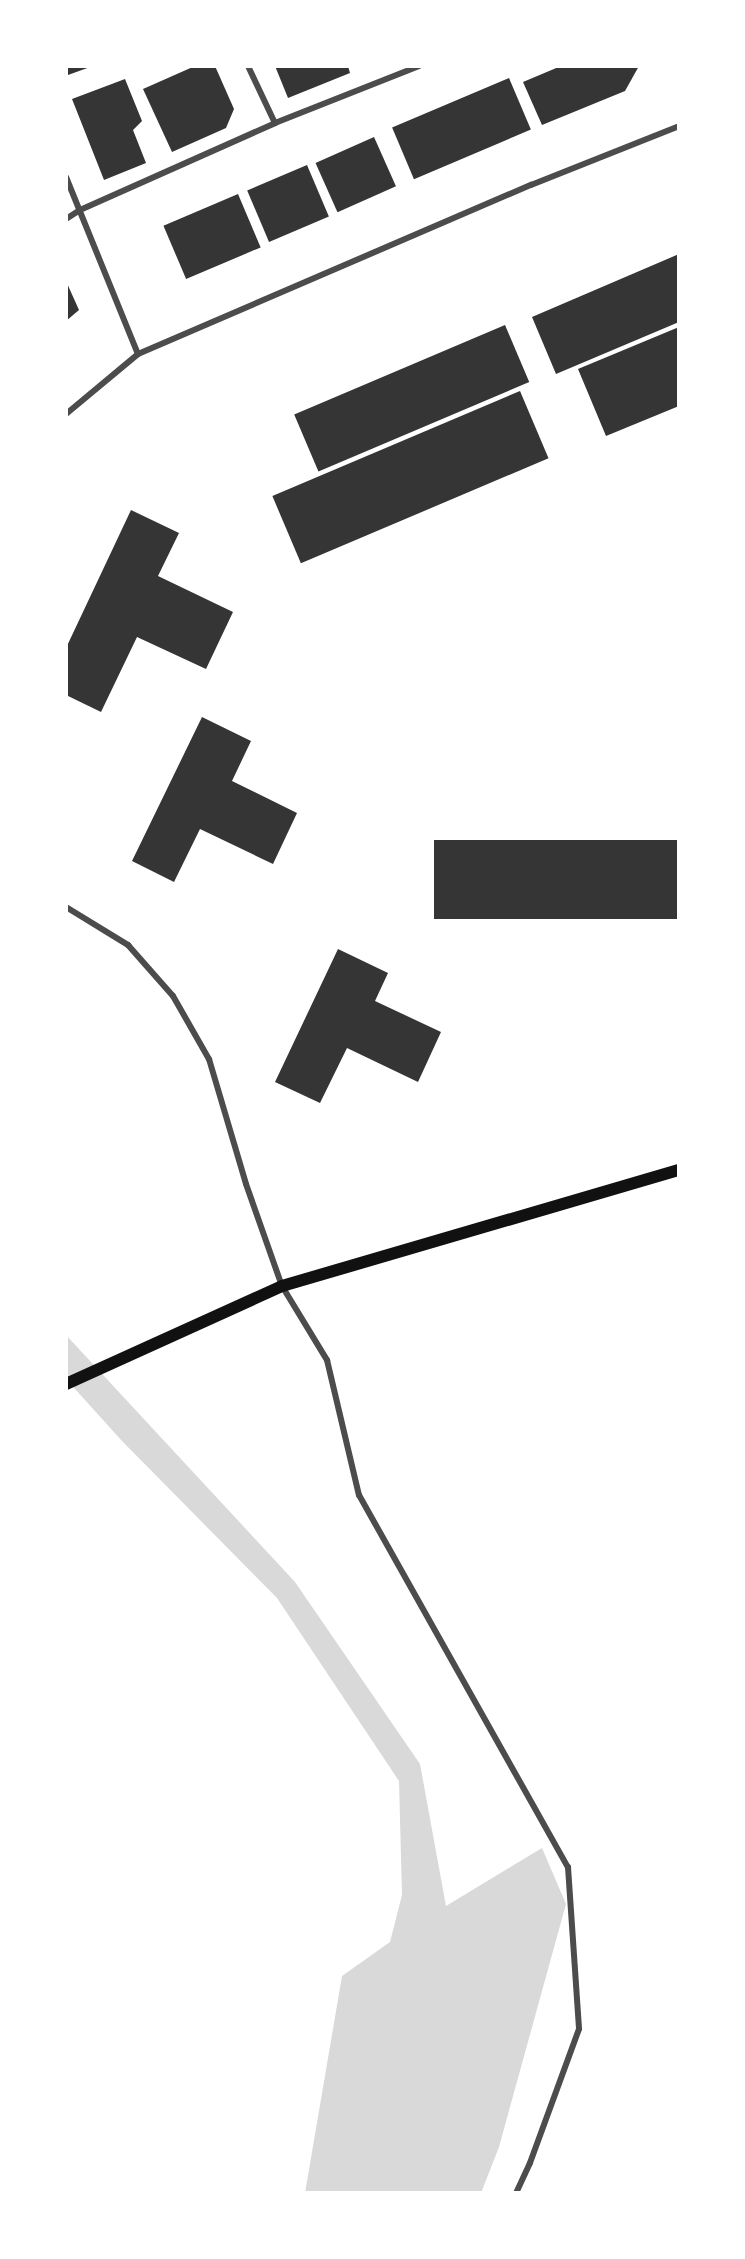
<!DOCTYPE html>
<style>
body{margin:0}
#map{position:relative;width:745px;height:2259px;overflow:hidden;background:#fff;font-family:"DejaVu Sans",sans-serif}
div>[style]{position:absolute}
.water>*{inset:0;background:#d9d9d9}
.building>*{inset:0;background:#353535;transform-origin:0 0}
.minor>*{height:6px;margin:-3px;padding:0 3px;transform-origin:3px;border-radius:3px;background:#4c4c4c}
.secondary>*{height:12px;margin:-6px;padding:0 6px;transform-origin:6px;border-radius:6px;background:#111}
span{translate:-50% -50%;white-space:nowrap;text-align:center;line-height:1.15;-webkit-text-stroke:6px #fff;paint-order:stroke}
.frame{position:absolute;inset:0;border:68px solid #fff;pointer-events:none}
</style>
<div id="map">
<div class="water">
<div style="clip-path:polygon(66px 1335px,295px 1582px,420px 1764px,446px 1906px,542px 1848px,566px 1904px,499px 2147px,481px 2193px,305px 2193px,342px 1976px,390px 1942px,402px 1895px,399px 1781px,277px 1598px,122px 1441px,66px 1379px)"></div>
</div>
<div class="building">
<div style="clip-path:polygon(66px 66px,93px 66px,68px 75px,66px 75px)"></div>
<div style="clip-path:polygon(195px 66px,215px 66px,234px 109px,226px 128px,172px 152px,143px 89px)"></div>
<div style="clip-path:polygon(275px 66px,348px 66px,350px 73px,288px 98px)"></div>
<div style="clip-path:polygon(561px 66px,639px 66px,625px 91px,542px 125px,523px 82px)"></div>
<div style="left:509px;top:78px;width:56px;height:127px;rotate:67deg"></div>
<div style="clip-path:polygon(125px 79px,142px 121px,133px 130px,146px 163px,104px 180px,72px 99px)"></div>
<div style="left:374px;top:137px;width:54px;height:64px;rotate:66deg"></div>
<div style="left:307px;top:165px;width:56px;height:65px;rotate:67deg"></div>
<div style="left:238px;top:194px;width:58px;height:81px;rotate:67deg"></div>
<div style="clip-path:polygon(679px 254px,679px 322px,556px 374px,532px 317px)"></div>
<div style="clip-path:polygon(66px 281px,79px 310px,66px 321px)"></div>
<div style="left:505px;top:325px;width:62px;height:229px;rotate:67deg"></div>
<div style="clip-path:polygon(679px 327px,679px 406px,606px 436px,578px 369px)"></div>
<div style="left:520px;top:391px;width:73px;height:269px;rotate:67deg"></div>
<div style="clip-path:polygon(131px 510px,179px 533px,158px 576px,233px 612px,206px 669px,137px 637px,101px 712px,66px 695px,66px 648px)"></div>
<div style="clip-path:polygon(202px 717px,251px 741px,232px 781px,297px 813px,273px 864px,200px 829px,174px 882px,132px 861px)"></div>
<div style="left:679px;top:840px;width:79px;height:245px;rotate:90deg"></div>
<div style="clip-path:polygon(338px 949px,388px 973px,375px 1001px,441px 1032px,418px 1082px,347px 1048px,320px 1103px,275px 1082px)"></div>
</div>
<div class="minor">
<div style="left:248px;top:66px;width:63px;rotate:64.7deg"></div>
<div style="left:66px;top:177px;width:191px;rotate:67.9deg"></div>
<div style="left:66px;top:219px;width:17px;rotate:-33deg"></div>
<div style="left:80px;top:210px;width:214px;rotate:-24deg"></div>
<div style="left:275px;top:123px;width:155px;rotate:-21.6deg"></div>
<div style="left:66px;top:414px;width:94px;rotate:-39.8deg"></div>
<div style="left:138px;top:354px;width:428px;rotate:-23.3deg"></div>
<div style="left:531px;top:185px;width:159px;rotate:-21.7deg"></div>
<div style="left:66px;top:907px;width:73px;rotate:31.5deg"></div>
<div style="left:128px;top:945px;width:68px;rotate:48.6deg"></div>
<div style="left:173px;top:996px;width:73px;rotate:60.3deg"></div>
<div style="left:209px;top:1059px;width:130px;rotate:73.5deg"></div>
<div style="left:246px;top:1184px;width:108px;rotate:70.6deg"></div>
<div style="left:282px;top:1286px;width:87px;rotate:58.7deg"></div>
<div style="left:327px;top:1360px;width:139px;rotate:76.7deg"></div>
<div style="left:359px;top:1495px;width:427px;rotate:60.7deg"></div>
<div style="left:568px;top:1867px;width:162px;rotate:86.1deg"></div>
<div style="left:579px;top:2029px;width:143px;rotate:110.1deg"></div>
<div style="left:530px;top:2163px;width:33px;rotate:115deg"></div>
</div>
<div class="secondary">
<div style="left:66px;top:1384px;width:237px;rotate:-24.4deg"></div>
<div style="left:282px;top:1286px;width:414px;rotate:-16.3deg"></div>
</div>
<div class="frame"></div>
</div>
